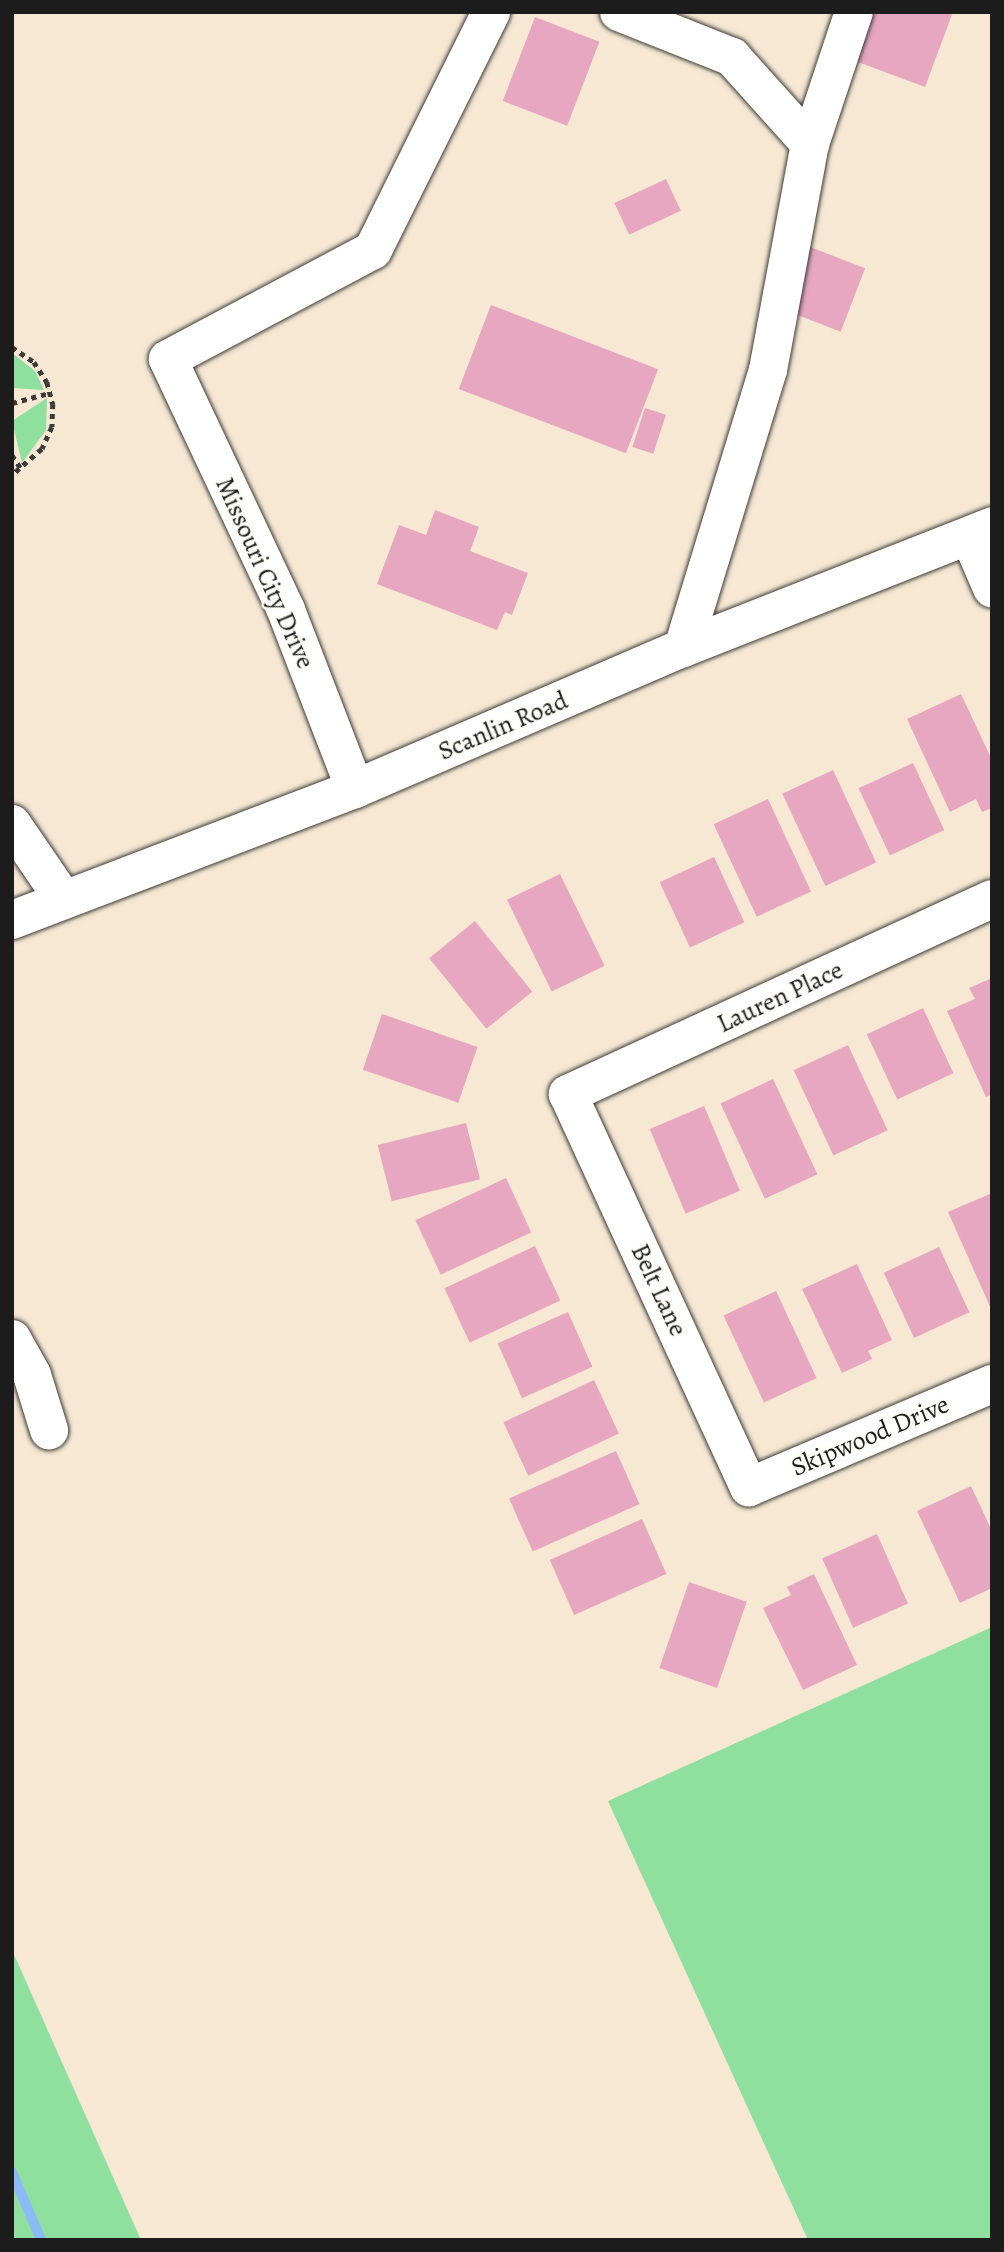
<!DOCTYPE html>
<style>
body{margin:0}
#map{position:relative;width:1004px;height:2252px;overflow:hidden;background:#f6e8d3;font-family:Alegreya,serif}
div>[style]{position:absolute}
.green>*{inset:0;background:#8fdf9f}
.stream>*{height:10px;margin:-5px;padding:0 5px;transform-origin:5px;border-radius:5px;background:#8abbf6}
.building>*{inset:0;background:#e7a7c1;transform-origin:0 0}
.path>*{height:4.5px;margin-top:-2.25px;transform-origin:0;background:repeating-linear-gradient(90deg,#3d3b37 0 5px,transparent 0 10px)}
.roads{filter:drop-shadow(0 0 2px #3d3b37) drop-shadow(0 0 2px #3d3b37)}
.minor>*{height:38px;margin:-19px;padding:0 19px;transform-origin:19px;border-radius:19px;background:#fff}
span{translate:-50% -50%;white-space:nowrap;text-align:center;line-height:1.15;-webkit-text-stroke:5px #fdfcf7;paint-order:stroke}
.street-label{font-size:26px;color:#1c1c1c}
.frame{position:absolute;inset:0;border:14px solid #1c1c1c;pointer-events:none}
</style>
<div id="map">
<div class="green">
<div style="clip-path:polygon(12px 353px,35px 371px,44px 390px,12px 388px)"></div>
<div style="clip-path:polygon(47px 398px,46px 430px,22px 463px,12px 421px)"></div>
<div style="clip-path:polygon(992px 1627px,992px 2240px,808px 2240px,608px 1801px)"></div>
<div style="clip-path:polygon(12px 1950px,141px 2240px,12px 2240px)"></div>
</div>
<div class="stream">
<div style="left:12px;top:2172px;width:74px;rotate:66.9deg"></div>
</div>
<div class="building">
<div style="clip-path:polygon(864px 12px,953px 12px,925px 87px,847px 58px)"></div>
<div style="left:535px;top:17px;width:69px;height:90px;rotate:21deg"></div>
<div style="left:666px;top:179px;width:35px;height:57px;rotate:65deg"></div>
<div style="left:810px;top:247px;width:59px;height:68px;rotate:21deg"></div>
<div style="left:491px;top:305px;width:179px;height:90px;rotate:21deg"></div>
<div style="left:645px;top:408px;width:22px;height:41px;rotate:18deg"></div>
<div style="clip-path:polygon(435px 510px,479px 527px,470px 551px,528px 573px,512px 615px,505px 612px,497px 630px,377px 584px,399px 525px,426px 535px)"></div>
<div style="clip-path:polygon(961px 694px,992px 760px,992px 808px,982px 812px,976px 799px,950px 812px,907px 719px)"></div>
<div style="left:913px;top:763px;width:74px;height:60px;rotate:65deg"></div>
<div style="left:833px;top:770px;width:102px;height:56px;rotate:65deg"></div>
<div style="left:768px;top:799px;width:102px;height:60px;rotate:65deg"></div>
<div style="left:714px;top:857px;width:72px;height:60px;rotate:65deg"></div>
<div style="left:560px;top:874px;width:102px;height:59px;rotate:64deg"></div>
<div style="left:475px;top:921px;width:91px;height:59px;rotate:51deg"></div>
<div style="clip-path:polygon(992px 978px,992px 1094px,986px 1097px,947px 1011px,975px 999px,969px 988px)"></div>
<div style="left:923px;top:1008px;width:72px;height:62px;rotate:65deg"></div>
<div style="left:382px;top:1014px;width:101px;height:59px;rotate:19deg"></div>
<div style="left:848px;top:1045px;width:94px;height:60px;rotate:65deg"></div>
<div style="left:773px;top:1079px;width:105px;height:58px;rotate:65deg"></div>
<div style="left:704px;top:1106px;width:92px;height:59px;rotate:67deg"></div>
<div style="left:466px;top:1123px;width:58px;height:91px;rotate:76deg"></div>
<div style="left:506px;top:1178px;width:60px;height:100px;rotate:65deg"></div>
<div style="clip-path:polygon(992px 1193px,992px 1311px,948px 1212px)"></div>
<div style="left:535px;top:1246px;width:60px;height:100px;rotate:65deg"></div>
<div style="left:939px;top:1247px;width:72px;height:61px;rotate:65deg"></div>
<div style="clip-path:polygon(857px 1264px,892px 1340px,868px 1351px,872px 1359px,842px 1373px,802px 1289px)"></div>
<div style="left:776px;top:1291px;width:96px;height:58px;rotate:65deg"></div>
<div style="left:568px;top:1312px;width:60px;height:77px;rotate:66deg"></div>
<div style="left:594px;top:1380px;width:59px;height:100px;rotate:65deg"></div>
<div style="left:616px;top:1451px;width:58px;height:117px;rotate:66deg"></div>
<div style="clip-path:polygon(971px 1486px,992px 1531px,992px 1588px,960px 1603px,917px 1511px)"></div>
<div style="left:642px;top:1519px;width:60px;height:101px;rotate:66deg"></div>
<div style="left:877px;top:1534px;width:76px;height:60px;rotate:66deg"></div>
<div style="clip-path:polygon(814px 1574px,857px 1665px,803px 1690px,763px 1608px,791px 1595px,787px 1587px)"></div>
<div style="left:689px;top:1582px;width:61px;height:91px;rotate:19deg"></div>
</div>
<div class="path">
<div style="left:12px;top:347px;width:27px;rotate:34deg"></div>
<div style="left:34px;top:362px;width:24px;rotate:57deg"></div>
<div style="left:47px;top:382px;width:23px;rotate:75deg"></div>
<div style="left:53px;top:404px;width:23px;rotate:92deg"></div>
<div style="left:52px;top:427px;width:24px;rotate:114deg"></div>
<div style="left:42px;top:449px;width:40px;rotate:139deg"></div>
<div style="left:12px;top:403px;width:39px;rotate:-15deg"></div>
<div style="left:12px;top:455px;width:18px;rotate:56deg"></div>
</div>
<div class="roads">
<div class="minor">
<div style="left:619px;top:12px;width:122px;rotate:21.7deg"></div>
<div style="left:732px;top:57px;width:117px;rotate:48.1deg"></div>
<div style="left:970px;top:537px;width:56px;rotate:66.7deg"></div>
<div style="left:683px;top:648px;width:291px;rotate:-73deg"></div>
<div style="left:768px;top:370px;width:230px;rotate:-79.5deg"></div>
<div style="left:810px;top:144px;width:139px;rotate:-71.6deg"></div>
<div style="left:355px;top:789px;width:192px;rotate:-111.1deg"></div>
<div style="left:286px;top:610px;width:277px;rotate:-115.2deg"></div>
<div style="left:168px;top:359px;width:232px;rotate:-28deg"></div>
<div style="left:373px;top:250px;width:266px;rotate:-63.6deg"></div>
<div style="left:12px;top:824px;width:92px;rotate:55.6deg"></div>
<div style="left:992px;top:899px;width:467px;rotate:155.3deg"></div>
<div style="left:568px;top:1094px;width:433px;rotate:65.3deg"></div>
<div style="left:749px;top:1487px;width:264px;rotate:-23deg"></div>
<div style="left:12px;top:920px;width:367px;rotate:-20.9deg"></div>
<div style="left:355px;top:789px;width:357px;rotate:-23.3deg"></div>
<div style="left:683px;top:648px;width:332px;rotate:-21.5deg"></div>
<div style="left:12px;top:1339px;width:41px;rotate:60.9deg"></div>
<div style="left:32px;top:1375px;width:58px;rotate:72.8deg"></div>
</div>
</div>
<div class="street-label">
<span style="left:265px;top:573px;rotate:66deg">Missouri City Drive</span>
<span style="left:503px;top:726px;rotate:-23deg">Scanlin Road</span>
<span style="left:780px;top:997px;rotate:-25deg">Lauren Place</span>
<span style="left:659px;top:1290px;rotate:65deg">Belt Lane</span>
<span style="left:870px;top:1436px;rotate:-23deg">Skipwood Drive</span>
</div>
<div class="frame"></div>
</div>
